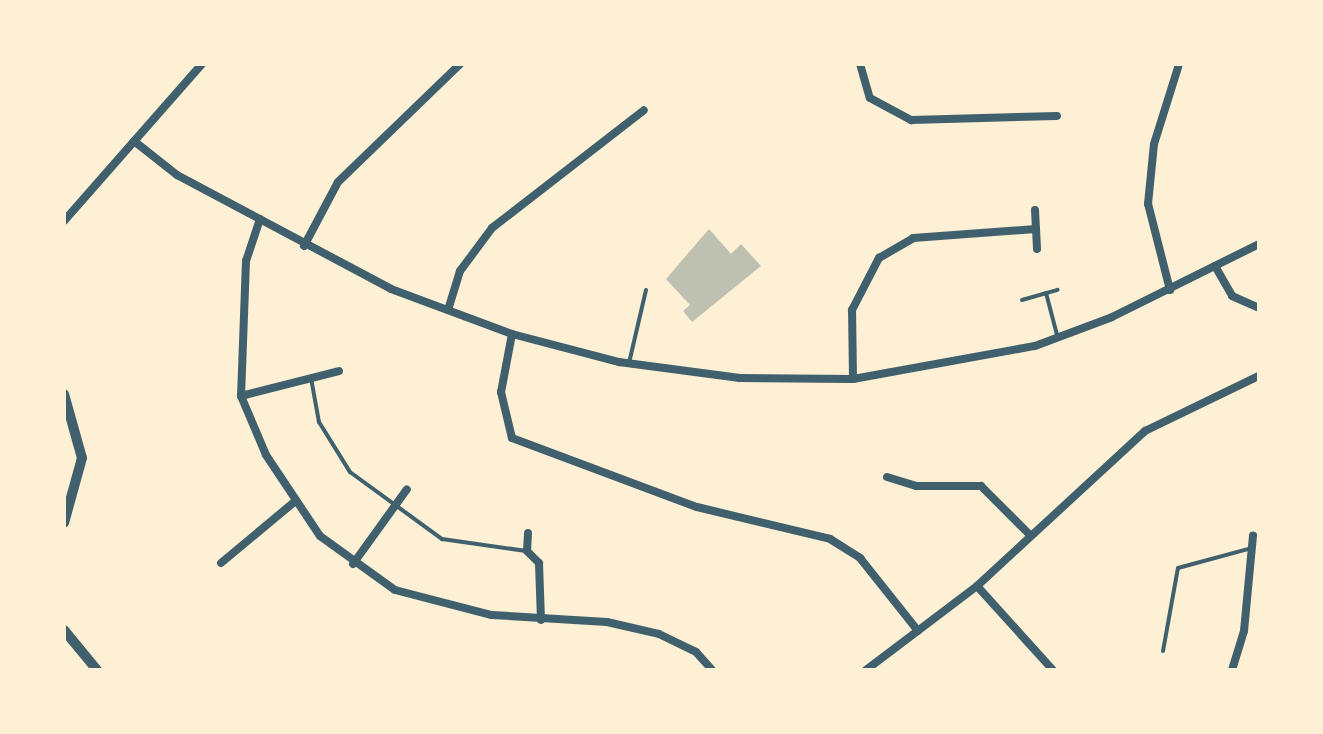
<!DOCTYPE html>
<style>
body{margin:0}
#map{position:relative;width:1323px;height:734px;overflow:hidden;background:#fdf0d5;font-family:"DM Sans",sans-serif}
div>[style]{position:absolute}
.building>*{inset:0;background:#bec0b2}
.service>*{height:4px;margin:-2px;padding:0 2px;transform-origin:2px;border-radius:2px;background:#3f606c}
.minor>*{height:8px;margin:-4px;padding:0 4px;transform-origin:4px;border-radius:4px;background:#3f606c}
.tertiary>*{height:10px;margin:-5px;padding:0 5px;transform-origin:5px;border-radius:5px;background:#3f606c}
span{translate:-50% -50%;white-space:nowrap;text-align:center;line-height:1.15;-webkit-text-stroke:8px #fdf0d5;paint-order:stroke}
.frame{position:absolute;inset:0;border:66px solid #fdf0d5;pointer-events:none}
</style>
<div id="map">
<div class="building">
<div style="clip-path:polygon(709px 229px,731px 254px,741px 244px,761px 266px,692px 322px,683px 311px,690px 305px,666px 279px)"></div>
</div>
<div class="service">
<div style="left:1046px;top:293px;width:43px;rotate:75.3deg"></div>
<div style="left:1022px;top:300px;width:37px;rotate:-16deg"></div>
<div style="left:629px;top:363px;width:75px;rotate:-76.9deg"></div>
<div style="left:311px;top:378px;width:45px;rotate:79.7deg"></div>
<div style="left:319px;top:422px;width:59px;rotate:58.2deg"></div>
<div style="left:350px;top:472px;width:114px;rotate:36.1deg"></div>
<div style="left:442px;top:539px;width:85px;rotate:8.1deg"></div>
<div style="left:1163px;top:651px;width:84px;rotate:-79.8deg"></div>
<div style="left:1178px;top:568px;width:77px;rotate:-15.1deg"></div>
</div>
<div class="minor">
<div style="left:860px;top:64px;width:35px;rotate:74deg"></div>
<div style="left:870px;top:98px;width:47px;rotate:28.2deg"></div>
<div style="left:911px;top:120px;width:146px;rotate:-1.6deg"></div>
<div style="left:134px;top:141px;width:55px;rotate:38.3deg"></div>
<div style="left:177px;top:175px;width:242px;rotate:28deg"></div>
<div style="left:391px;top:289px;width:129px;rotate:20.4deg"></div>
<div style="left:512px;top:334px;width:111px;rotate:14.7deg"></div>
<div style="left:619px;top:362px;width:122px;rotate:7.5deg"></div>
<div style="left:740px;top:378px;width:113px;rotate:0.5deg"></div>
<div style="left:853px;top:379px;width:185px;rotate:-10.3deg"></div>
<div style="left:1035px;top:346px;width:82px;rotate:-20.6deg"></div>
<div style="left:1112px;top:317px;width:164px;rotate:-26.4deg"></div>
<div style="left:1035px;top:210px;width:39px;rotate:87deg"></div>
<div style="left:260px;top:219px;width:44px;rotate:108.4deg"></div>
<div style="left:246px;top:261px;width:135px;rotate:92.1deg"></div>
<div style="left:241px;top:396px;width:64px;rotate:67deg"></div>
<div style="left:266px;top:455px;width:97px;rotate:56.3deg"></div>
<div style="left:320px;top:536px;width:92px;rotate:35.8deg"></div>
<div style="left:395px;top:590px;width:100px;rotate:14.5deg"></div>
<div style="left:492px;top:615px;width:115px;rotate:3.5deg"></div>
<div style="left:607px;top:622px;width:53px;rotate:13deg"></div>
<div style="left:659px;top:634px;width:41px;rotate:25.9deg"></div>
<div style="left:696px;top:652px;width:24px;rotate:48deg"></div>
<div style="left:64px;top:221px;width:209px;rotate:-48.7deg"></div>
<div style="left:304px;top:246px;width:72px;rotate:-62deg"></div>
<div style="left:338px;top:182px;width:170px;rotate:-44deg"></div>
<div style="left:1215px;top:266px;width:34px;rotate:60deg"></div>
<div style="left:1232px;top:296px;width:30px;rotate:24deg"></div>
<div style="left:1170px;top:290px;width:89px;rotate:-104.3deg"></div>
<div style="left:1148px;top:204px;width:60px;rotate:-84.3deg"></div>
<div style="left:1154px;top:144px;width:84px;rotate:-72.6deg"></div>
<div style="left:448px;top:310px;width:41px;rotate:-72.9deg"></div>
<div style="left:460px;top:271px;width:54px;rotate:-53.3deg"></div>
<div style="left:492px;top:228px;width:192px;rotate:-37.8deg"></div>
<div style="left:512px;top:334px;width:59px;rotate:100.7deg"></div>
<div style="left:501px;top:392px;width:47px;rotate:76.6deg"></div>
<div style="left:512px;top:438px;width:197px;rotate:20.5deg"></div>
<div style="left:697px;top:507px;width:137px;rotate:13.5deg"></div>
<div style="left:830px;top:539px;width:36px;rotate:32deg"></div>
<div style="left:860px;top:558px;width:93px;rotate:51.5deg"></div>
<div style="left:853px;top:379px;width:69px;rotate:-90.8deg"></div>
<div style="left:852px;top:310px;width:59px;rotate:-62.6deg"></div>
<div style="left:879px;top:258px;width:39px;rotate:-30deg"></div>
<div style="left:913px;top:238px;width:123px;rotate:-4.2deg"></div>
<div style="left:241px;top:396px;width:101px;rotate:-14.3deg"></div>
<div style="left:887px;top:477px;width:31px;rotate:17deg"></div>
<div style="left:917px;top:486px;width:64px"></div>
<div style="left:981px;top:486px;width:69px;rotate:45deg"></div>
<div style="left:528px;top:533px;width:18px;rotate:93deg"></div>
<div style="left:527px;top:551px;width:17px;rotate:45deg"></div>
<div style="left:539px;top:563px;width:57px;rotate:88deg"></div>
<div style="left:221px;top:563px;width:94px;rotate:-39.8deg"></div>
<div style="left:353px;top:564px;width:92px;rotate:-54.2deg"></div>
<div style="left:977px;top:586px;width:113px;rotate:47.9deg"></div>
<div style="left:866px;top:670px;width:139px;rotate:-37.1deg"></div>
<div style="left:977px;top:586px;width:229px;rotate:-42.7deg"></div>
<div style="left:1145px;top:431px;width:127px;rotate:-25.8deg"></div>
<div style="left:1232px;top:670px;width:41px;rotate:-72.9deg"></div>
<div style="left:1244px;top:631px;width:96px;rotate:-84.6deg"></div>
</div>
<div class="tertiary">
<div style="left:64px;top:394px;width:66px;rotate:74.3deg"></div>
<div style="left:82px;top:458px;width:67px;rotate:105.5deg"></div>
<div style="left:64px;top:630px;width:52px;rotate:50.5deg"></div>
</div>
<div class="frame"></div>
</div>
